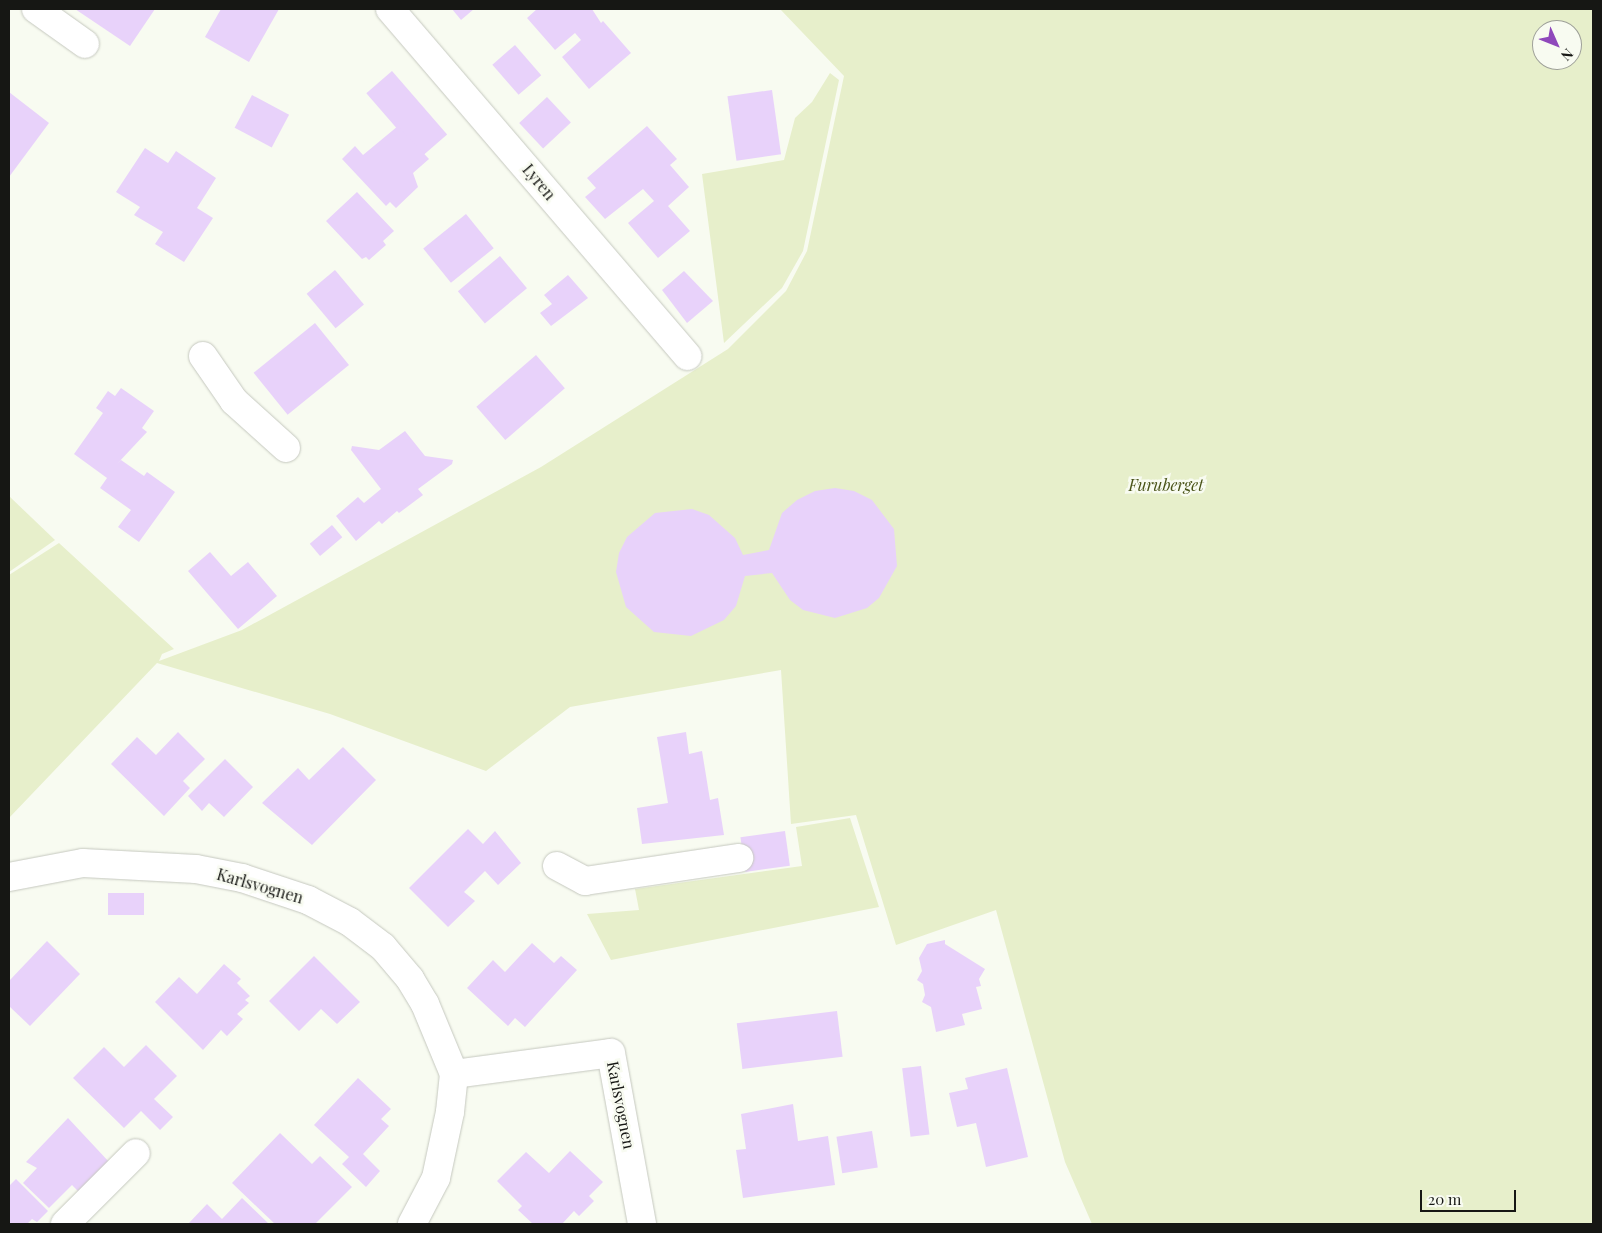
<!DOCTYPE html>
<style>
body{margin:0}
#map{position:relative;width:1602px;height:1233px;overflow:hidden;background:#f8fbf1;font-family:"Playfair Display",serif}
div>[style]{position:absolute}
.green>*{inset:0;background:#e7efcb}
.building>*{inset:0;background:#e8d2fa;transform-origin:0 0}
.roads{filter:drop-shadow(0 0 1px #c5c8bf) drop-shadow(0 0 1px #c5c8bf)}
.minor>*{height:28px;margin:-14px;padding:0 14px;transform-origin:14px;border-radius:14px;background:#fff}
span{translate:-50% -50%;white-space:nowrap;text-align:center;line-height:1.15;-webkit-text-stroke:5px #f8fbf1;paint-order:stroke}
.street-label{font-size:16px;color:#161714}
.park-label{font-size:16px;color:#485216;font-style:italic}
.frame{position:absolute;inset:0;border:10px solid #161714;pointer-events:none}
.north{position:absolute;left:1532px;top:20px;width:50px;height:50px;box-sizing:border-box;background:#f8fbf1;border:1px solid #9ea099;border-radius:50%;rotate:134deg;font-size:14px;font-weight:700;line-height:20px;text-align:center;color:#161714}
.north::after{content:'';display:block;margin:auto;width:18px;height:22px;background:#8f48bb;clip-path:polygon(50% 0,100% 100%,50% 72%,0 100%)}
.scale{position:absolute;left:1420px;top:1190px;width:96px;height:22px;box-sizing:border-box;border:2px solid #161714;border-top:0;padding-left:6px;font-size:15px;line-height:18px;white-space:nowrap;color:#161714;-webkit-text-stroke:4px #f8fbf1;paint-order:stroke}
</style>
<div id="map">
<div class="green">
<div style="clip-path:polygon(evenodd,780px 9px,1593px 9px,1593px 1224px,1092px 1224px,1065px 1162px,996px 910px,896px 945px,856px 815px,791px 824px,781px 670px,570px 707px,486px 771px,330px 714px,157px 663px,9px 818px,9px 575px,59px 543px,174px 649px,162px 654px,159px 661px,242px 630px,541px 467px,728px 349px,786px 291px,807px 251px,844px 76px,780px 9px,1542px 30px,1572px 30px,1572px 60px,1542px 60px,1542px 30px)"></div>
<div style="clip-path:polygon(830px 73px,839px 80px,803px 251px,782px 288px,724px 343px,702px 174px,784px 160px,795px 118px,812px 102px)"></div>
<div style="clip-path:polygon(9px 496px,55px 540px,9px 572px)"></div>
<div style="clip-path:polygon(850px 818px,879px 907px,611px 960px,587px 914px,639px 910px,635px 889px,802px 866px,796px 827px)"></div>
</div>
<div class="building">
<div style="clip-path:polygon(75px 9px,155px 9px,130px 46px)"></div>
<div style="clip-path:polygon(221px 9px,279px 9px,249px 62px,205px 37px)"></div>
<div style="clip-path:polygon(452px 9px,474px 9px,461px 20px)"></div>
<div style="clip-path:polygon(537px 9px,592px 9px,601px 23px,603px 21px,631px 53px,589px 89px,562px 57px,581px 40px,575px 33px,555px 50px,527px 18px)"></div>
<div style="left:515px;top:45px;width:40px;height:30px;rotate:49deg"></div>
<div style="left:392px;top:71px;width:84px;height:34px;rotate:49deg"></div>
<div style="left:772px;top:90px;width:65px;height:45px;rotate:82deg"></div>
<div style="clip-path:polygon(9px 92px,49px 123px,9px 177px)"></div>
<div style="left:252px;top:95px;width:42px;height:37px;rotate:28deg"></div>
<div style="left:547px;top:97px;width:35px;height:38px;rotate:47deg"></div>
<div style="clip-path:polygon(398px 126px,429px 159px,413px 173px,418px 187px,396px 208px,390px 202px,386px 206px,342px 159px,355px 146px,363px 155px)"></div>
<div style="clip-path:polygon(647px 126px,677px 159px,670px 165px,689px 187px,668px 206px,690px 231px,658px 258px,628px 223px,654px 201px,643px 189px,605px 219px,585px 197px,596px 188px,587px 178px)"></div>
<div style="clip-path:polygon(145px 148px,168px 163px,176px 151px,216px 178px,197px 208px,213px 218px,184px 262px,155px 244px,163px 232px,134px 215px,140px 207px,116px 192px)"></div>
<div style="clip-path:polygon(357px 192px,394px 231px,383px 241px,386px 245px,369px 260px,366px 257px,362px 259px,326px 221px)"></div>
<div style="left:466px;top:214px;width:44px;height:55px;rotate:51deg"></div>
<div style="left:500px;top:256px;width:42px;height:55px;rotate:50deg"></div>
<div style="left:335px;top:270px;width:45px;height:37px;rotate:50deg"></div>
<div style="clip-path:polygon(684px 271px,713px 301px,687px 323px,662px 290px)"></div>
<div style="clip-path:polygon(568px 275px,588px 298px,551px 326px,540px 313px,552px 304px,544px 295px)"></div>
<div style="left:315px;top:323px;width:54px;height:79px;rotate:51deg"></div>
<div style="left:536px;top:355px;width:44px;height:79px;rotate:49deg"></div>
<div style="clip-path:polygon(121px 388px,154px 411px,142px 428px,147px 432px,117px 464px,121px 460px,144px 476px,147px 472px,175px 492px,139px 542px,118px 527px,131px 510px,100px 488px,107px 478px,74px 454px,103px 413px,96px 408px,108px 391px,115px 396px)"></div>
<div style="clip-path:polygon(405px 431px,425px 456px,453px 460px,452px 464px,418px 489px,423px 495px,399px 513px,397px 511px,382px 524px,379px 521px,356px 541px,336px 516px,358px 497px,364px 503px,381px 489px,351px 450px,352px 446px,379px 450px)"></div>
<div style="clip-path:polygon(835px 488px,854px 491px,872px 500px,894px 529px,897px 566px,879px 598px,867px 608px,835px 618px,803px 610px,790px 600px,772px 573px,745px 576px,736px 606px,724px 620px,691px 636px,654px 632px,626px 607px,616px 572px,619px 553px,627px 537px,655px 513px,692px 509px,709px 515px,735px 538px,743px 555px,769px 550px,782px 513px,797px 500px,815px 491px)"></div>
<div style="left:332px;top:525px;width:16px;height:29px;rotate:50deg"></div>
<div style="clip-path:polygon(210px 552px,231px 576px,248px 562px,277px 596px,238px 629px,188px 571px)"></div>
<div style="clip-path:polygon(178px 732px,205px 759px,183px 781px,190px 788px,164px 816px,111px 764px,137px 737px,156px 755px)"></div>
<div style="clip-path:polygon(686px 732px,689px 754px,702px 751px,710px 800px,718px 798px,724px 835px,642px 844px,637px 808px,668px 803px,657px 737px)"></div>
<div style="clip-path:polygon(343px 747px,376px 780px,312px 845px,262px 803px,298px 768px,309px 780px)"></div>
<div style="clip-path:polygon(225px 759px,253px 787px,224px 817px,209px 803px,202px 811px,188px 796px)"></div>
<div style="clip-path:polygon(468px 829px,483px 844px,495px 831px,521px 863px,498px 885px,485px 871px,464px 892px,475px 901px,448px 927px,409px 888px)"></div>
<div style="left:785px;top:831px;width:35px;height:45px;rotate:82deg"></div>
<div style="left:108px;top:893px;width:36px;height:22px"></div>
<div style="clip-path:polygon(945px 940px,945px 944px,985px 969px,979px 979px,981px 986px,976px 987px,982px 1009px,962px 1014px,965px 1025px,936px 1032px,931px 1007px,922px 1002px,925px 995px,923px 984px,917px 980px,922px 971px,919px 958px,927px 944px)"></div>
<div style="clip-path:polygon(47px 941px,80px 974px,30px 1026px,9px 1006px,9px 981px)"></div>
<div style="clip-path:polygon(532px 943px,554px 963px,561px 956px,577px 970px,525px 1027px,515px 1018px,508px 1026px,467px 988px,493px 960px,505px 972px)"></div>
<div style="clip-path:polygon(314px 956px,360px 1002px,337px 1024px,321px 1009px,299px 1031px,269px 1001px)"></div>
<div style="clip-path:polygon(224px 964px,241px 979px,237px 983px,250px 996px,245px 1000px,249px 1003px,237px 1014px,243px 1019px,227px 1036px,221px 1030px,203px 1050px,155px 1002px,179px 977px,197px 994px)"></div>
<div style="left:837px;top:1011px;width:46px;height:101px;rotate:83deg"></div>
<div style="clip-path:polygon(146px 1045px,177px 1076px,154px 1099px,173px 1117px,160px 1130px,141px 1111px,124px 1128px,73px 1078px,104px 1047px,124px 1067px)"></div>
<div style="left:921px;top:1066px;width:69px;height:19px;rotate:83deg"></div>
<div style="clip-path:polygon(1007px 1068px,1028px 1157px,986px 1167px,976px 1123px,957px 1127px,949px 1093px,968px 1089px,965px 1078px)"></div>
<div style="clip-path:polygon(358px 1078px,391px 1109px,381px 1119px,389px 1126px,363px 1154px,380px 1171px,366px 1187px,342px 1164px,349px 1157px,314px 1125px)"></div>
<div style="clip-path:polygon(793px 1104px,798px 1141px,828px 1136px,835px 1185px,743px 1198px,736px 1150px,746px 1149px,741px 1114px)"></div>
<div style="clip-path:polygon(68px 1118px,110px 1163px,82px 1195px,72px 1185px,49px 1208px,23px 1183px,37px 1168px,26px 1162px)"></div>
<div style="left:872px;top:1131px;width:37px;height:36px;rotate:81deg"></div>
<div style="clip-path:polygon(280px 1133px,312px 1164px,320px 1156px,352px 1187px,315px 1224px,275px 1224px,232px 1183px)"></div>
<div style="clip-path:polygon(570px 1151px,603px 1182px,589px 1196px,594px 1201px,579px 1216px,574px 1211px,562px 1224px,533px 1224px,518px 1210px,522px 1206px,497px 1181px,526px 1152px,549px 1173px)"></div>
<div style="clip-path:polygon(16px 1179px,48px 1211px,37px 1222px,32px 1219px,27px 1224px,9px 1224px,9px 1186px)"></div>
<div style="clip-path:polygon(242px 1198px,269px 1224px,188px 1224px,207px 1204px,222px 1219px)"></div>
</div>
<div class="roads">
<div class="minor">
<div style="left:36px;top:9px;width:60px;rotate:35.5deg"></div>
<div style="left:390px;top:9px;width:457px;rotate:49.4deg"></div>
<div style="left:203px;top:356px;width:55px;rotate:55.4deg"></div>
<div style="left:234px;top:401px;width:70px;rotate:42.1deg"></div>
<div style="left:557px;top:866px;width:32px;rotate:28deg"></div>
<div style="left:585px;top:881px;width:156px;rotate:-8.5deg"></div>
<div style="left:9px;top:877px;width:75px;rotate:-10.7deg"></div>
<div style="left:83px;top:863px;width:113px;rotate:3deg"></div>
<div style="left:196px;top:869px;width:47px;rotate:11.1deg"></div>
<div style="left:242px;top:878px;width:70px;rotate:18.4deg"></div>
<div style="left:308px;top:900px;width:47px;rotate:27.6deg"></div>
<div style="left:350px;top:922px;width:41px;rotate:37.1deg"></div>
<div style="left:383px;top:947px;width:42px;rotate:49.8deg"></div>
<div style="left:410px;top:979px;width:29px;rotate:59deg"></div>
<div style="left:425px;top:1004px;width:76px;rotate:67.5deg"></div>
<div style="left:454px;top:1074px;width:38px;rotate:96deg"></div>
<div style="left:450px;top:1112px;width:67px;rotate:102deg"></div>
<div style="left:436px;top:1178px;width:52px;rotate:117.6deg"></div>
<div style="left:454px;top:1074px;width:158px;rotate:-7.6deg"></div>
<div style="left:611px;top:1053px;width:174px;rotate:79.7deg"></div>
<div style="left:65px;top:1224px;width:100px;rotate:-45deg"></div>
</div>
</div>
<div class="street-label">
<span style="left:539px;top:182px;rotate:50deg">Lyren</span>
<span style="left:260px;top:886px;rotate:16deg">Karlsvognen</span>
<span style="left:621px;top:1105px;rotate:79deg">Karlsvognen</span>
</div>
<div class="park-label">
<span style="left:1166px;top:485px">Furuberget</span>
</div>
<div class="frame"></div>
<div class="north">N</div>
<div class="scale">20 m</div>
</div>
